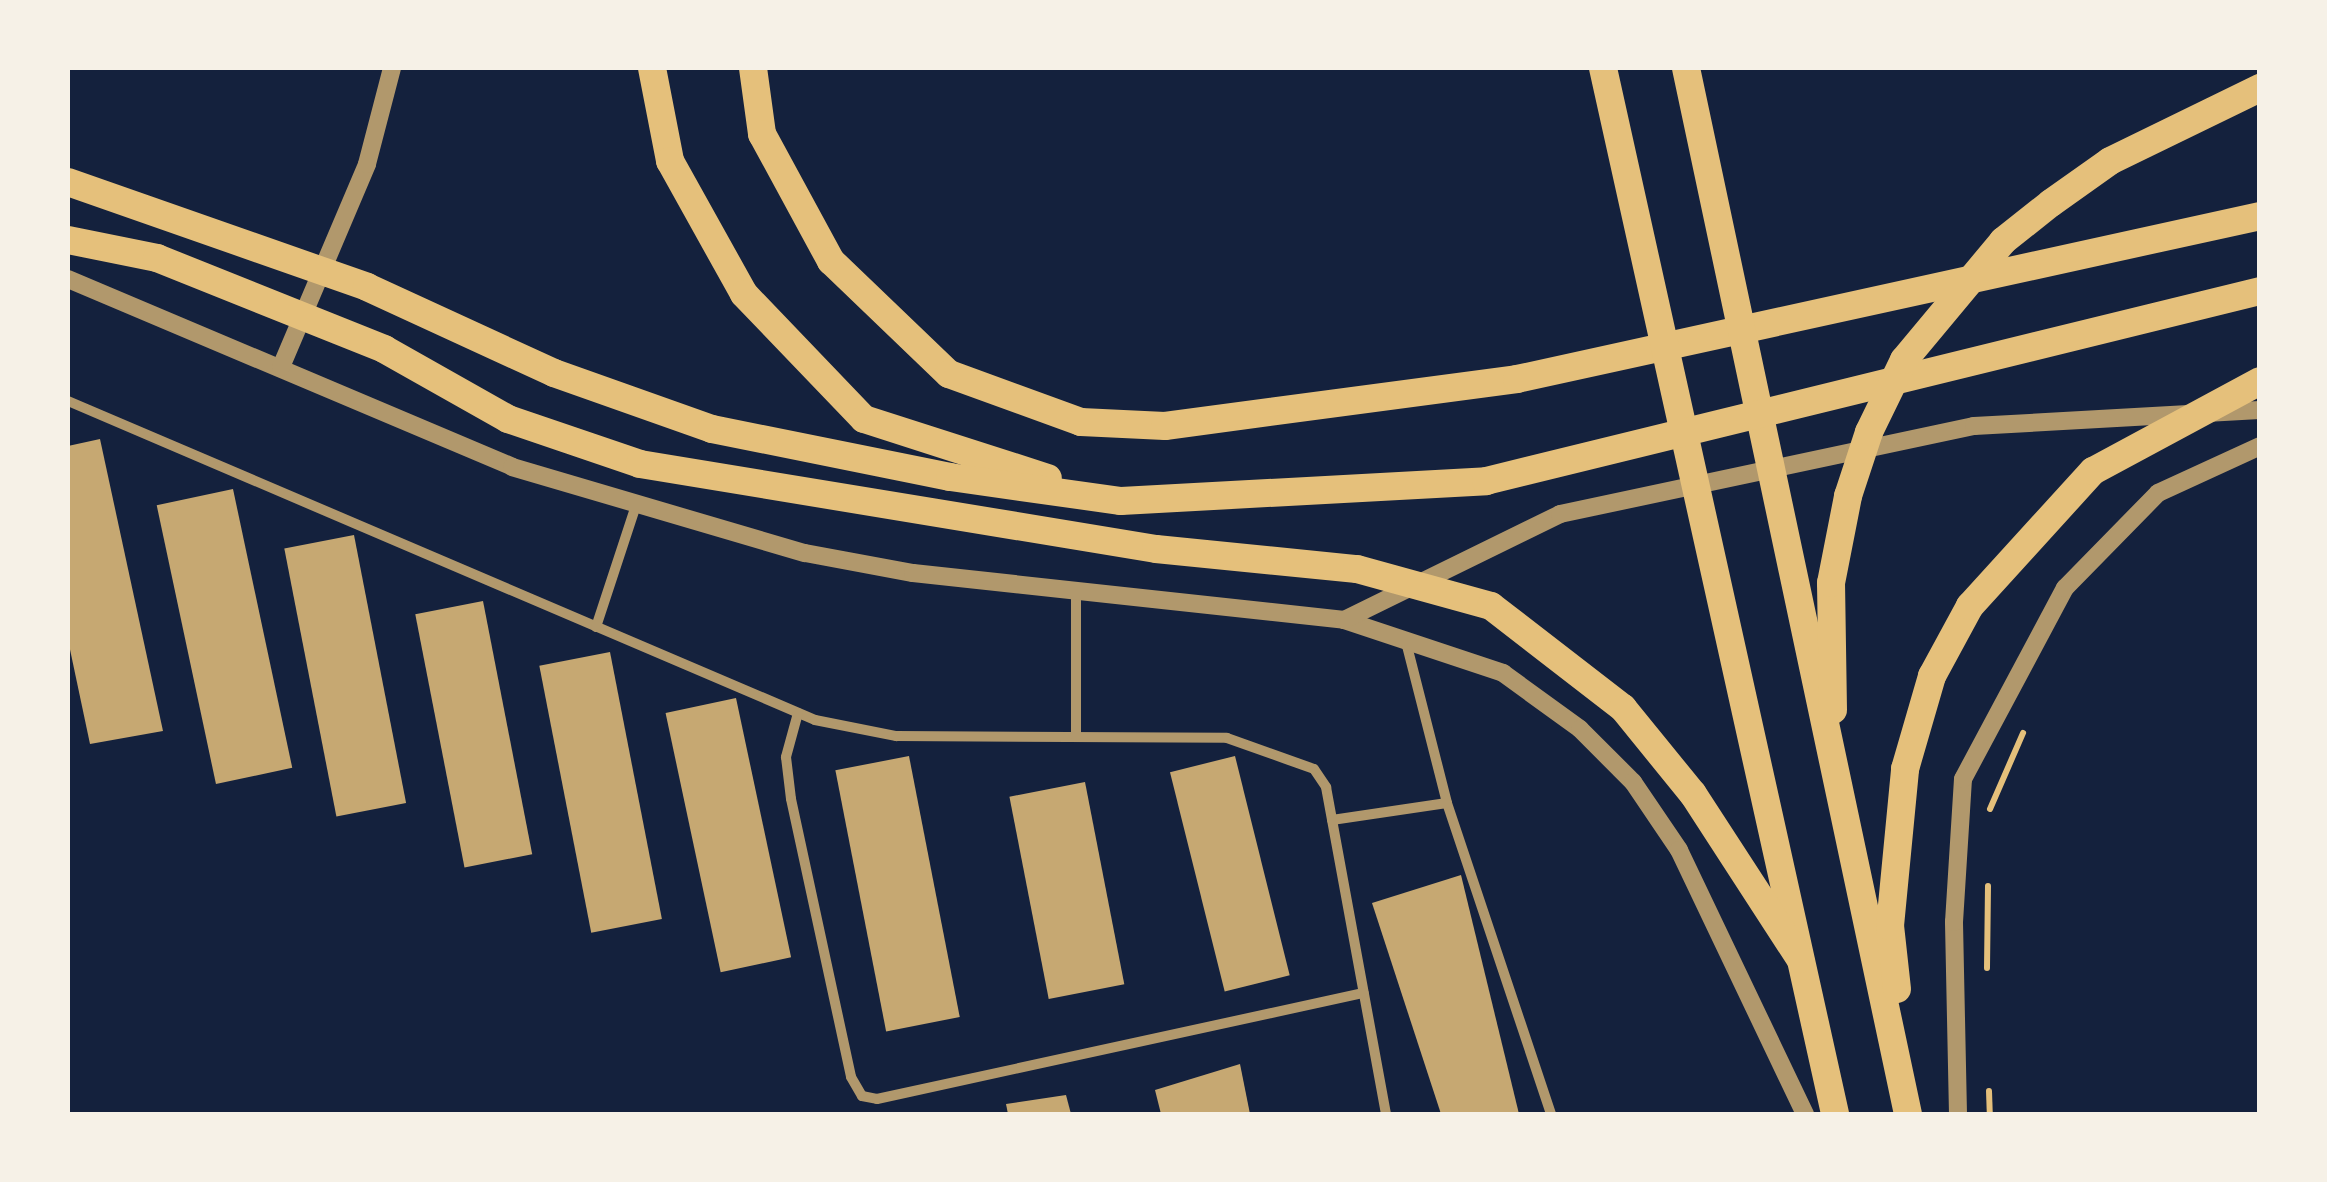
<!DOCTYPE html>
<style>
body{margin:0}
#map{position:relative;width:2327px;height:1182px;overflow:hidden;background:#14213d;font-family:Commissioner,sans-serif}
div>[style]{position:absolute}
.building>*{inset:0;background:#c6a872;transform-origin:0 0}
.path>*{height:6px;margin:-3px;padding:0 3px;transform-origin:3px;border-radius:3px;background:#e5c07b}
.minor>*{height:10px;margin:-5px;padding:0 5px;transform-origin:5px;border-radius:5px;background:#b1986c}
.tertiary>*{height:18px;margin:-9px;padding:0 9px;transform-origin:9px;border-radius:9px;background:#b1986c}
.trunk>*{height:28px;margin:-14px;padding:0 14px;transform-origin:14px;border-radius:14px;background:#e5c07b}
span{translate:-50% -50%;white-space:nowrap;text-align:center;line-height:1.15;-webkit-text-stroke:10px #f6f1e7;paint-order:stroke}
.frame{position:absolute;inset:0;border:70px solid #f6f1e7;pointer-events:none}
</style>
<div id="map">
<div class="building">
<div style="clip-path:polygon(100px 439px,163px 731px,90px 744px,68px 640px,68px 446px)"></div>
<div style="left:233px;top:489px;width:285px;height:78px;rotate:78deg"></div>
<div style="left:354px;top:535px;width:273px;height:71px;rotate:79deg"></div>
<div style="left:483px;top:601px;width:258px;height:69px;rotate:79deg"></div>
<div style="left:610px;top:652px;width:272px;height:72px;rotate:79deg"></div>
<div style="left:736px;top:698px;width:265px;height:72px;rotate:78deg"></div>
<div style="left:909px;top:756px;width:266px;height:75px;rotate:79deg"></div>
<div style="left:1235px;top:756px;width:226px;height:67px;rotate:76deg"></div>
<div style="left:1085px;top:782px;width:206px;height:77px;rotate:79deg"></div>
<div style="clip-path:polygon(1461px 875px,1519px 1114px,1441px 1114px,1372px 903px)"></div>
<div style="clip-path:polygon(1240px 1064px,1250px 1114px,1161px 1114px,1155px 1090px)"></div>
<div style="clip-path:polygon(1066px 1095px,1071px 1114px,1008px 1114px,1006px 1104px)"></div>
</div>
<div class="path">
<div style="left:1990px;top:809px;width:83px;rotate:-66.5deg"></div>
<div style="left:1987px;top:968px;width:82px;rotate:-89.3deg"></div>
<div style="left:1989px;top:1091px;width:23px;rotate:88deg"></div>
</div>
<div class="minor">
<div style="left:68px;top:401px;width:812px;rotate:23.12deg"></div>
<div style="left:815px;top:720px;width:83px;rotate:11.2deg"></div>
<div style="left:896px;top:736px;width:331px;rotate:0.3deg"></div>
<div style="left:1227px;top:738px;width:92px;rotate:19.6deg"></div>
<div style="left:1314px;top:769px;width:22px;rotate:56deg"></div>
<div style="left:1326px;top:787px;width:332px;rotate:79.6deg"></div>
<div style="left:596px;top:627px;width:128px;rotate:-71.8deg"></div>
<div style="left:1405px;top:638px;width:170px;rotate:75.7deg"></div>
<div style="left:1447px;top:803px;width:328px;rotate:71.5deg"></div>
<div style="left:798px;top:713px;width:46px;rotate:105.3deg"></div>
<div style="left:786px;top:757px;width:42px;rotate:83.2deg"></div>
<div style="left:791px;top:799px;width:284px;rotate:77.8deg"></div>
<div style="left:851px;top:1077px;width:22px;rotate:60deg"></div>
<div style="left:862px;top:1096px;width:15px;rotate:11deg"></div>
<div style="left:877px;top:1099px;width:498px;rotate:-12.3deg"></div>
<div style="left:1076px;top:737px;width:148px;rotate:-90deg"></div>
<div style="left:1332px;top:820px;width:116px;rotate:-8.4deg"></div>
</div>
<div class="tertiary">
<div style="left:68px;top:279px;width:482px;rotate:22.9deg"></div>
<div style="left:512px;top:467px;width:305px;rotate:16.4deg"></div>
<div style="left:805px;top:553px;width:110px;rotate:10.5deg"></div>
<div style="left:913px;top:573px;width:434px;rotate:6.2deg"></div>
<div style="left:1344px;top:620px;width:168px;rotate:18.4deg"></div>
<div style="left:1503px;top:673px;width:95px;rotate:36deg"></div>
<div style="left:1580px;top:729px;width:75px;rotate:45deg"></div>
<div style="left:1633px;top:782px;width:82px;rotate:55.9deg"></div>
<div style="left:1679px;top:850px;width:293px;rotate:64.5deg"></div>
<div style="left:281px;top:367px;width:220px;rotate:-67deg"></div>
<div style="left:367px;top:164px;width:99px;rotate:-75.4deg"></div>
<div style="left:1344px;top:620px;width:241px;rotate:-26.1deg"></div>
<div style="left:1560px;top:514px;width:423px;rotate:-12deg"></div>
<div style="left:1974px;top:426px;width:286px;rotate:-3.2deg"></div>
<div style="left:1958px;top:1114px;width:192px;rotate:-91.2deg"></div>
<div style="left:1954px;top:922px;width:143px;rotate:-86.4deg"></div>
<div style="left:1963px;top:779px;width:217px;rotate:-61.9deg"></div>
<div style="left:2065px;top:588px;width:133px;rotate:-45.6deg"></div>
<div style="left:2158px;top:493px;width:112px;rotate:-24.7deg"></div>
</div>
<div class="trunk">
<div style="left:652px;top:68px;width:95px;rotate:79deg"></div>
<div style="left:670px;top:161px;width:152px;rotate:60.9deg"></div>
<div style="left:744px;top:294px;width:173px;rotate:46.2deg"></div>
<div style="left:864px;top:419px;width:193px;rotate:17.8deg"></div>
<div style="left:753px;top:68px;width:67px;rotate:82.2deg"></div>
<div style="left:762px;top:134px;width:145px;rotate:61.5deg"></div>
<div style="left:831px;top:261px;width:163px;rotate:43.8deg"></div>
<div style="left:949px;top:374px;width:140px;rotate:20deg"></div>
<div style="left:1081px;top:422px;width:84px;rotate:2.7deg"></div>
<div style="left:1165px;top:426px;width:355px;rotate:-7.6deg"></div>
<div style="left:1517px;top:379px;width:761px;rotate:-12.37deg"></div>
<div style="left:1603px;top:68px;width:1071px;rotate:77.49deg"></div>
<div style="left:1686px;top:68px;width:1069px;rotate:78.02deg"></div>
<div style="left:68px;top:182px;width:317px;rotate:19.3deg"></div>
<div style="left:367px;top:287px;width:206px;rotate:24.7deg"></div>
<div style="left:554px;top:373px;width:168px;rotate:19.5deg"></div>
<div style="left:712px;top:429px;width:243px;rotate:11.4deg"></div>
<div style="left:950px;top:477px;width:173px;rotate:8deg"></div>
<div style="left:1121px;top:501px;width:366px;rotate:-3.1deg"></div>
<div style="left:1486px;top:481px;width:797px;rotate:-13.79deg"></div>
<div style="left:68px;top:240px;width:91px;rotate:11.4deg"></div>
<div style="left:157px;top:258px;width:245px;rotate:21.8deg"></div>
<div style="left:384px;top:349px;width:142px;rotate:29.4deg"></div>
<div style="left:508px;top:419px;width:139px;rotate:18.8deg"></div>
<div style="left:640px;top:464px;width:523px;rotate:9.35deg"></div>
<div style="left:1156px;top:549px;width:202px;rotate:5.7deg"></div>
<div style="left:1357px;top:569px;width:139px;rotate:15.4deg"></div>
<div style="left:1491px;top:606px;width:167px;rotate:37.7deg"></div>
<div style="left:1623px;top:708px;width:111px;rotate:50.9deg"></div>
<div style="left:1693px;top:794px;width:197px;rotate:57deg"></div>
<div style="left:1833px;top:710px;width:127px;rotate:-90.9deg"></div>
<div style="left:1831px;top:583px;width:89px;rotate:-78.9deg"></div>
<div style="left:1848px;top:496px;width:67px;rotate:-71.8deg"></div>
<div style="left:1869px;top:432px;width:80px;rotate:-64.1deg"></div>
<div style="left:1904px;top:360px;width:155px;rotate:-50.2deg"></div>
<div style="left:2003px;top:241px;width:61px;rotate:-38.4deg"></div>
<div style="left:2051px;top:203px;width:72px;rotate:-35.4deg"></div>
<div style="left:2110px;top:161px;width:167px;rotate:-26deg"></div>
<div style="left:1897px;top:989px;width:63px;rotate:-96.3deg"></div>
<div style="left:1890px;top:926px;width:158px;rotate:-84.5deg"></div>
<div style="left:1905px;top:769px;width:97px;rotate:-73.8deg"></div>
<div style="left:1932px;top:676px;width:80px;rotate:-61.5deg"></div>
<div style="left:1970px;top:606px;width:183px;rotate:-47.7deg"></div>
<div style="left:2093px;top:471px;width:190px;rotate:-28.3deg"></div>
</div>
<div class="frame"></div>
</div>
